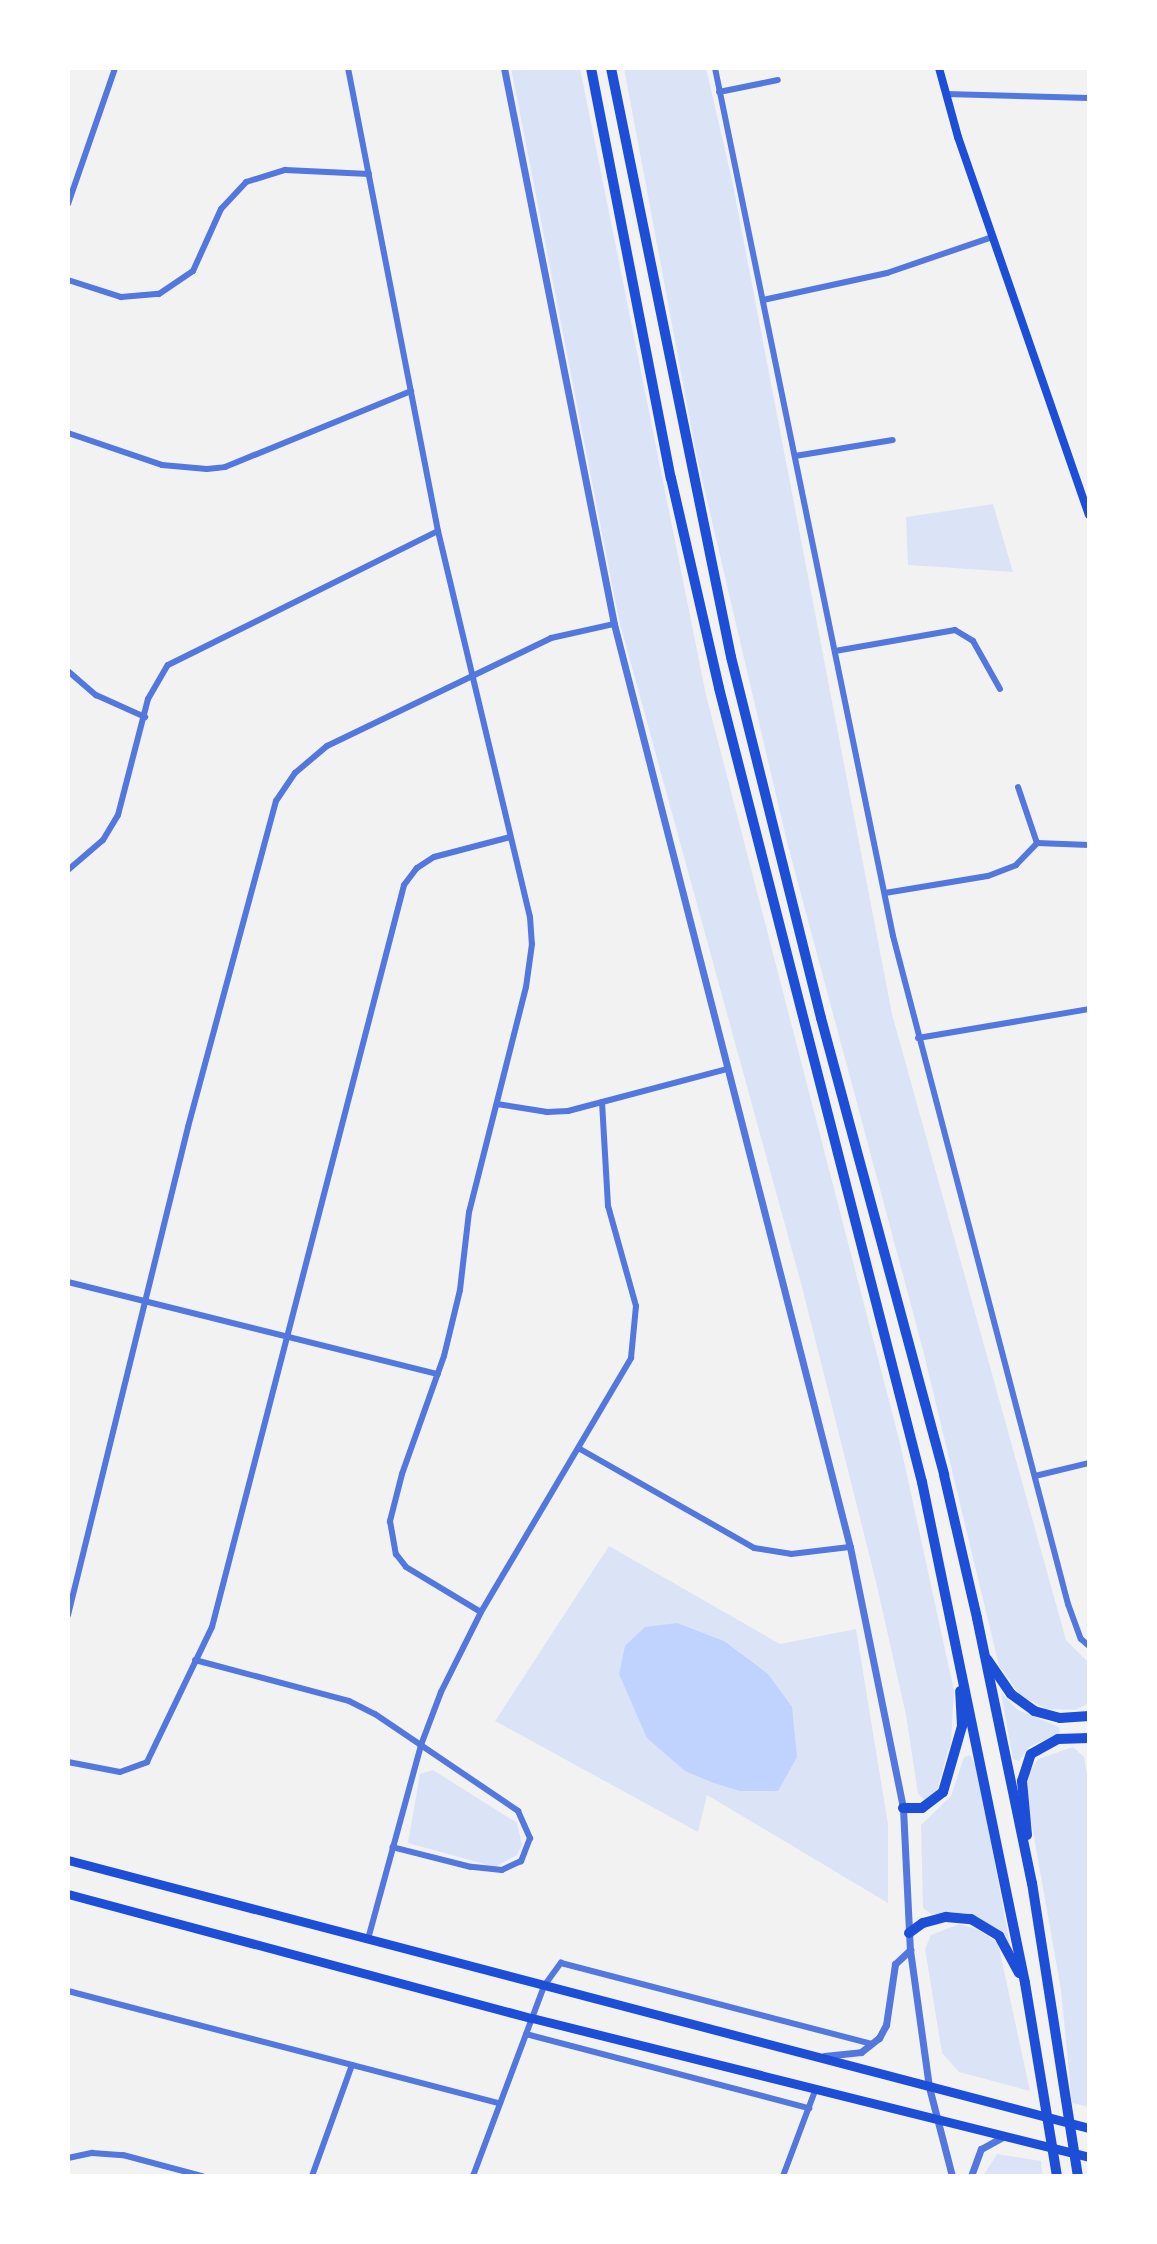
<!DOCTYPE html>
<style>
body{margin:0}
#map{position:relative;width:1157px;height:2244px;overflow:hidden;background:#f2f2f2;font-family:"Alegreya Sans",sans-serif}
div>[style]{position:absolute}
.green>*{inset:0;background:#dbe4f7}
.water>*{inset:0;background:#bfd3fe}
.minor>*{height:6px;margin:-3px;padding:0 3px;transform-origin:3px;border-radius:3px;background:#5277de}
.tertiary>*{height:7px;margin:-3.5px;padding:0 3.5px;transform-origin:3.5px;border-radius:3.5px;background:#5277de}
.secondary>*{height:8px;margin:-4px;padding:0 4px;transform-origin:4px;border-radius:4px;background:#1d4ed8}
.primary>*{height:9px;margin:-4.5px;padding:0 4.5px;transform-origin:4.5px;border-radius:4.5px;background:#1d4ed8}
.motorway>*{height:10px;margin:-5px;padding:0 5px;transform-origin:5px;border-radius:5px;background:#1d4ed8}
span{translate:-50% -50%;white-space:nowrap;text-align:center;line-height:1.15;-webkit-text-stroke:7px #fff;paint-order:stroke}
.frame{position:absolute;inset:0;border:70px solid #fff;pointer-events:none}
</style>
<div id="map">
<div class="green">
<div style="clip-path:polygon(511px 68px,580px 68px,706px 695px,900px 1443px,954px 1691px,951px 1741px,936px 1792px,926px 1801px,918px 1794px,906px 1715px,876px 1582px,802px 1287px,619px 620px)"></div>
<div style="clip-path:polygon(624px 68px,706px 68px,732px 180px,892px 1014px,1066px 1640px,1089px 1663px,1089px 1703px,1075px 1710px,1047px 1709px,1021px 1696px,999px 1666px,923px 1350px,787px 842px,696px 453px)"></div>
<div style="clip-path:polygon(993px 504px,1013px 572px,908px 565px,906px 517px)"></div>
<div style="clip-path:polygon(609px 1546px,780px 1644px,856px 1629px,888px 1824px,888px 1903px,707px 1795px,698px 1832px,495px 1721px)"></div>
<div style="clip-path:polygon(1001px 1693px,1018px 1710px,1059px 1727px,1060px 1733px,1029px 1747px,1019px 1761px,1013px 1759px)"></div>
<div style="clip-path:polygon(1073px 1747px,1084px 1757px,1089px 1786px,1089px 2107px,1072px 2103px,1061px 1990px,1026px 1792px,1029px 1774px,1038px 1759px)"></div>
<div style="clip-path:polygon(970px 1755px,977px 1768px,1010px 1945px,980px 1918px,964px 1913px,931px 1914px,923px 1908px,921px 1825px,951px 1796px,964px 1757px)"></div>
<div style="clip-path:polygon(433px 1770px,517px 1823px,522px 1845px,517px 1855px,495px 1867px,408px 1843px,420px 1774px)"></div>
<div style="clip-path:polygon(959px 1924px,977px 1929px,998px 1943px,1030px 2091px,959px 2072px,942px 2053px,925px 1949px,931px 1935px)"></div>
<div style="clip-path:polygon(997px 2154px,1041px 2161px,1042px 2176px,983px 2176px)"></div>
</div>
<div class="water">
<div style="clip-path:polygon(677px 1623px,724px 1641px,768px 1674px,792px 1707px,797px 1757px,778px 1791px,740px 1791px,714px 1783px,685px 1771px,647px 1738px,619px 1674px,625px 1646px,645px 1627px)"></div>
</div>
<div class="minor">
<div style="left:348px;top:68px;width:472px;rotate:79deg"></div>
<div style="left:438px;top:531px;width:397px;rotate:76.6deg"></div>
<div style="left:530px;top:917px;width:27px;rotate:86deg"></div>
<div style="left:532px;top:944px;width:43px;rotate:97.9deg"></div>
<div style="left:526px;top:987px;width:232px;rotate:104.2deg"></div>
<div style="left:469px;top:1212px;width:79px;rotate:96.6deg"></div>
<div style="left:460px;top:1290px;width:68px;rotate:103.6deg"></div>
<div style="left:444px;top:1356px;width:125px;rotate:109.6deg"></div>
<div style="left:402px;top:1474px;width:49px;rotate:104.3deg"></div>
<div style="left:390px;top:1521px;width:34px;rotate:80deg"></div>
<div style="left:396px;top:1554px;width:16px;rotate:52deg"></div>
<div style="left:406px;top:1567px;width:87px;rotate:31deg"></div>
<div style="left:715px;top:68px;width:886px;rotate:78.41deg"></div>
<div style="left:893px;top:936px;width:691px;rotate:75.32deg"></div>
<div style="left:1068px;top:1604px;width:37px;rotate:70deg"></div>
<div style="left:1081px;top:1639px;width:11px;rotate:41deg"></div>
<div style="left:719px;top:92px;width:60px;rotate:-11.5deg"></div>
<div style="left:946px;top:94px;width:143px;rotate:1.6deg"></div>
<div style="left:68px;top:204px;width:144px;rotate:-70.9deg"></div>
<div style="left:68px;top:280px;width:56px;rotate:17.8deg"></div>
<div style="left:121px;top:297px;width:38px;rotate:-5deg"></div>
<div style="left:159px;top:294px;width:41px;rotate:-34.1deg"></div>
<div style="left:193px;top:271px;width:68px;rotate:-65.7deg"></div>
<div style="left:221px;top:209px;width:37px;rotate:-47deg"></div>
<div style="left:246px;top:182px;width:41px;rotate:-17.1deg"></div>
<div style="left:285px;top:170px;width:84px;rotate:2.7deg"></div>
<div style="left:763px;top:300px;width:127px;rotate:-12.3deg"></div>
<div style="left:887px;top:273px;width:111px;rotate:-18.9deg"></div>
<div style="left:68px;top:433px;width:99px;rotate:18.8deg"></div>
<div style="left:162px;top:465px;width:45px;rotate:5.1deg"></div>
<div style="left:207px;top:469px;width:18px;rotate:-6deg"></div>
<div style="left:225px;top:467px;width:201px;rotate:-22.2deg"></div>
<div style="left:795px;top:456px;width:99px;rotate:-9.3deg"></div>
<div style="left:835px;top:651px;width:122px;rotate:-9.9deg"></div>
<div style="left:955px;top:630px;width:21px;rotate:31deg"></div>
<div style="left:973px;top:641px;width:55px;rotate:60.6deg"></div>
<div style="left:68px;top:671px;width:37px;rotate:41deg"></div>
<div style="left:96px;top:695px;width:54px;rotate:24.2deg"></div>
<div style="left:1018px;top:787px;width:59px;rotate:71.3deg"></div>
<div style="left:68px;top:870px;width:46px;rotate:-40.6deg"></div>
<div style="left:103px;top:840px;width:29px;rotate:-59deg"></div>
<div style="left:118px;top:815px;width:120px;rotate:-75.5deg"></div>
<div style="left:148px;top:699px;width:39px;rotate:-60deg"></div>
<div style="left:168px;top:665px;width:301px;rotate:-26.4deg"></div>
<div style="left:885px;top:893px;width:104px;rotate:-9.4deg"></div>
<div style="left:988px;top:876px;width:30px;rotate:-21deg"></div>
<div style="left:1016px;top:865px;width:30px;rotate:-46deg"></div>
<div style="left:1037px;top:843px;width:52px;rotate:2.2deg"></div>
<div style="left:918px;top:1038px;width:173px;rotate:-9.6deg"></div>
<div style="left:497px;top:1104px;width:51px;rotate:9.1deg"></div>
<div style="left:547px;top:1112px;width:21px;rotate:-3deg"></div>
<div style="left:568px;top:1111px;width:164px;rotate:-14.8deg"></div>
<div style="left:68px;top:1282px;width:381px;rotate:14deg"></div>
<div style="left:580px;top:1449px;width:200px;rotate:29.6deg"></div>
<div style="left:754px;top:1548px;width:37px;rotate:9deg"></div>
<div style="left:791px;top:1554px;width:59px;rotate:-6.8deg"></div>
<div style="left:1035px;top:1476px;width:56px;rotate:-13.5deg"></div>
<div style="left:68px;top:1615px;width:503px;rotate:-76.18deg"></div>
<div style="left:188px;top:1127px;width:338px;rotate:-74.9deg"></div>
<div style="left:276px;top:801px;width:34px;rotate:-56deg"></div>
<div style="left:295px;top:773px;width:42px;rotate:-40.2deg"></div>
<div style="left:327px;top:746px;width:249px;rotate:-25.7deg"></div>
<div style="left:551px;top:638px;width:65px;rotate:-12.5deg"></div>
<div style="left:195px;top:1660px;width:159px;rotate:14.9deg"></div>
<div style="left:349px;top:1701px;width:29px;rotate:27deg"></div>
<div style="left:375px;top:1714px;width:173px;rotate:34.1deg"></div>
<div style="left:518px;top:1811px;width:30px;rotate:66deg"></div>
<div style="left:530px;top:1838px;width:25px;rotate:111deg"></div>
<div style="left:521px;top:1861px;width:21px;rotate:155deg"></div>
<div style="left:502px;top:1870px;width:31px;rotate:-174deg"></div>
<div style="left:471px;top:1867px;width:81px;rotate:-165.8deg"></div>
<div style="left:68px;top:1762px;width:53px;rotate:10.9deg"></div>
<div style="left:120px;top:1772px;width:29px;rotate:-20deg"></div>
<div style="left:147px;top:1762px;width:150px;rotate:-64.3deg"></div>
<div style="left:212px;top:1627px;width:766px;rotate:-75.49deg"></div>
<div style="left:404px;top:885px;width:21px;rotate:-53deg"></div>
<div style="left:417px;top:868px;width:20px;rotate:-33deg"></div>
<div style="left:434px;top:857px;width:79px;rotate:-14.7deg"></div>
<div style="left:368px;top:1939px;width:201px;rotate:-74.7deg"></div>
<div style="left:421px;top:1745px;width:57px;rotate:-69.3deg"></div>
<div style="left:441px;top:1692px;width:89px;rotate:-63.4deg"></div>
<div style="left:481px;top:1612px;width:295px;rotate:-59.4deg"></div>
<div style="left:631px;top:1358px;width:52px;rotate:-84.5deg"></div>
<div style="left:636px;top:1306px;width:104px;rotate:-105.6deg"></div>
<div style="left:608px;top:1206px;width:104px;rotate:-93.3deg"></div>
<div style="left:68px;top:1991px;width:445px;rotate:14.6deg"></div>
<div style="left:526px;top:2034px;width:293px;rotate:14.7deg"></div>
<div style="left:68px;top:2158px;width:25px;rotate:-12deg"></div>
<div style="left:92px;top:2153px;width:31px;rotate:4deg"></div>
<div style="left:123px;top:2155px;width:82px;rotate:14.9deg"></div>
<div style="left:312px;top:2176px;width:118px;rotate:-70.2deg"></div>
<div style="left:473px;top:2176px;width:203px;rotate:-69.5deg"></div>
<div style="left:544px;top:1986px;width:29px;rotate:-54deg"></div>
<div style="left:561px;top:1963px;width:320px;rotate:14.6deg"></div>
<div style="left:783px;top:2176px;width:94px;rotate:-69.4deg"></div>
</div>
<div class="tertiary">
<div style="left:504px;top:68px;width:567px;rotate:78.81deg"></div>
<div style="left:614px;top:624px;width:953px;rotate:75.66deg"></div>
<div style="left:850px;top:1547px;width:266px;rotate:78.5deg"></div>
<div style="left:903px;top:1808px;width:142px;rotate:87.2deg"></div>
<div style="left:910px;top:1950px;width:138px;rotate:82.1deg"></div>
<div style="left:929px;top:2087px;width:92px;rotate:75.5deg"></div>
<div style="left:824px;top:2056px;width:37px;rotate:-6deg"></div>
<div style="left:861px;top:2052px;width:23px;rotate:-38deg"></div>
<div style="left:879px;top:2038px;width:15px;rotate:-62deg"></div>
<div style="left:886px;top:2025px;width:62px;rotate:-81.6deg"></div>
<div style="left:895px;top:1964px;width:21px;rotate:-43deg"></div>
<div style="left:971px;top:2176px;width:29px;rotate:-70deg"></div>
<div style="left:981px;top:2149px;width:25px;rotate:-29deg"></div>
</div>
<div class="secondary">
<div style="left:939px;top:68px;width:72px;rotate:74.6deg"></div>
<div style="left:958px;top:137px;width:400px;rotate:70.9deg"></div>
</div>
<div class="primary">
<div style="left:68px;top:1860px;width:1056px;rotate:14.71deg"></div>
<div style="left:68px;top:1894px;width:480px;rotate:15deg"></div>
<div style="left:532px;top:2018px;width:574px;rotate:14.01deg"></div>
</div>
<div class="motorway">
<div style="left:591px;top:68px;width:418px;rotate:79deg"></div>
<div style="left:671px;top:478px;width:215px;rotate:77.1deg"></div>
<div style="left:719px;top:688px;width:820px;rotate:75.66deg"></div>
<div style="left:922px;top:1482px;width:511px;rotate:78.38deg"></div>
<div style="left:1025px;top:1983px;width:196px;rotate:80.6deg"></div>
<div style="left:611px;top:68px;width:601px;rotate:78.48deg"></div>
<div style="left:731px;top:657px;width:372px;rotate:76deg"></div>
<div style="left:821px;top:1018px;width:473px;rotate:74.9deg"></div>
<div style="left:944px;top:1475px;width:147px;rotate:77deg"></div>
<div style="left:977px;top:1618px;width:271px;rotate:78.3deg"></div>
<div style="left:1032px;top:1883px;width:297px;rotate:81.1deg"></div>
<div style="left:987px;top:1659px;width:42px;rotate:55.6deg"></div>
<div style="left:1011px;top:1694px;width:29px;rotate:36deg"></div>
<div style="left:1034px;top:1711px;width:27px;rotate:15deg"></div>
<div style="left:1060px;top:1718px;width:29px;rotate:-4deg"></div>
<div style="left:903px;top:1808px;width:19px"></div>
<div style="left:922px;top:1808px;width:26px;rotate:-37deg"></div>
<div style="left:943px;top:1792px;width:69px;rotate:-73.9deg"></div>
<div style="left:962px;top:1726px;width:35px;rotate:-93deg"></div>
<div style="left:1027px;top:1835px;width:54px;rotate:-95.3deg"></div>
<div style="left:1022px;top:1781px;width:28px;rotate:-72deg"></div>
<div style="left:1031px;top:1754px;width:31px;rotate:-29deg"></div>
<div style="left:1058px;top:1739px;width:31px;rotate:-2deg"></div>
<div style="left:909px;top:1933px;width:17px;rotate:-36deg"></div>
<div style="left:923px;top:1923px;width:24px;rotate:-15deg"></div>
<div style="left:946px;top:1917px;width:25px;rotate:5deg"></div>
<div style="left:971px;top:1919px;width:33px;rotate:31deg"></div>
<div style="left:999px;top:1936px;width:42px;rotate:61.6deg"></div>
</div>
<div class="frame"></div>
</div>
